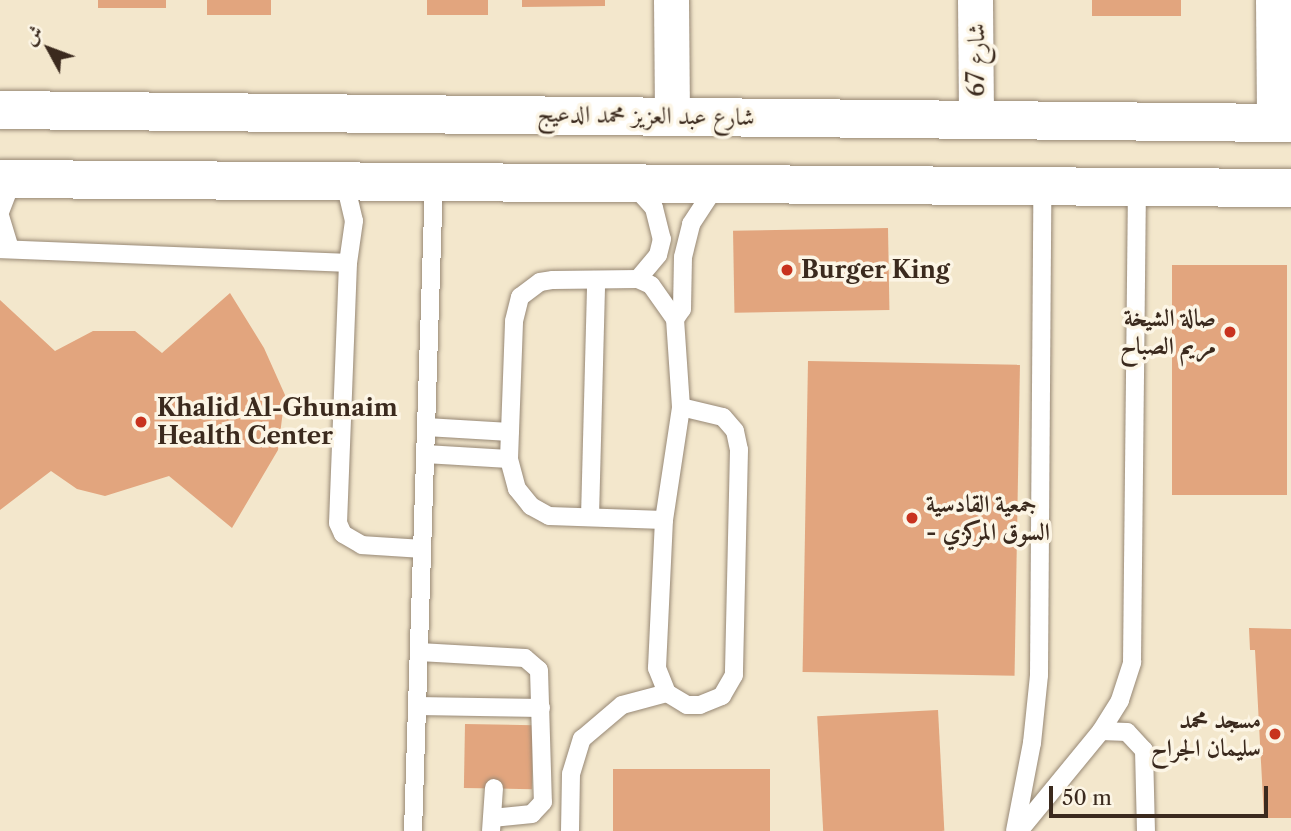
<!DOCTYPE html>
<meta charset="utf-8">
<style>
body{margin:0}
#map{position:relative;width:1291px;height:831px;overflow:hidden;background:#f3e7cc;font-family:"Libre Caslon Text",Amiri,serif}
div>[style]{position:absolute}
.building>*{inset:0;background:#e2a57e;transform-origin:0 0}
.roads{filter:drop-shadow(0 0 2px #978875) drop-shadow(0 0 2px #978875)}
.service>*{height:18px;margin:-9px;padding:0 9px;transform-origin:9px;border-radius:9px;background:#fff}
.minor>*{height:35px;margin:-17.5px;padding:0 17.5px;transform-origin:17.5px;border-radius:17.5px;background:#fff}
.tertiary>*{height:38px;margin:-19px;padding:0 19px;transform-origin:19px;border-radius:19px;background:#fff}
.dots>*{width:19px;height:19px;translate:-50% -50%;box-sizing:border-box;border:4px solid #fcf5e5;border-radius:50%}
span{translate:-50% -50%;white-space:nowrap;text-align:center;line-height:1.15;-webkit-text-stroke:7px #fcf5e5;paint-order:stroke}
.street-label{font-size:24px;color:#3b2a1e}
.poi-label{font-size:24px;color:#3b2a1e;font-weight:700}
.left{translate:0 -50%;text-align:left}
.right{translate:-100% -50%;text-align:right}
.north{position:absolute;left:14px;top:14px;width:70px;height:70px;-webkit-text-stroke:5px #fcf5e5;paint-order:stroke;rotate:311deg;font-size:19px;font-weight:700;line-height:28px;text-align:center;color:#3b2a1e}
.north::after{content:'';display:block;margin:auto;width:24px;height:32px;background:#3b2a1e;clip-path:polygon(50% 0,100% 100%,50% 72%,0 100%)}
.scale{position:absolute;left:1049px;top:786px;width:219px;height:32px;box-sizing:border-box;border:4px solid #3b2a1e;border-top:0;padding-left:9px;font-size:21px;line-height:24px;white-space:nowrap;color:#3b2a1e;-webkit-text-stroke:5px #fcf5e5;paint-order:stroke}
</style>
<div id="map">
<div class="building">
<div style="left:98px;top:0;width:68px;height:8px"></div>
<div style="left:207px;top:0;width:64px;height:15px"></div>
<div style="left:427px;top:0;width:61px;height:15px"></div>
<div style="clip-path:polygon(522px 0,605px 0,605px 6px,522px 7px)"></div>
<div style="left:1092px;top:0;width:89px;height:16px"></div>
<div style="left:888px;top:228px;width:82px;height:155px;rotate:89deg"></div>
<div style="left:1172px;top:265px;width:115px;height:230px"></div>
<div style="clip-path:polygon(230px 293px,264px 348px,285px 395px,278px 450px,232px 528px,169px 476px,105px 496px,77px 489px,51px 471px,0 510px,0 300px,55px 351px,93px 331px,135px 331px,162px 353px)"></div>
<div style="left:808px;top:361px;width:212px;height:311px;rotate:1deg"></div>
<div style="clip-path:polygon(1249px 628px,1291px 629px,1291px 818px,1264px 818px,1255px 650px,1250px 650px)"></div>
<div style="left:938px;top:710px;width:121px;height:121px;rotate:87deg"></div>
<div style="left:465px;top:724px;width:68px;height:64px;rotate:1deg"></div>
<div style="left:613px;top:769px;width:157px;height:62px"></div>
</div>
<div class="roads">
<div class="service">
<div style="left:344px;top:179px;width:43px;rotate:76.6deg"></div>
<div style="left:354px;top:221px;width:42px;rotate:98.1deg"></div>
<div style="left:348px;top:263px;width:260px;rotate:92.2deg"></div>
<div style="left:338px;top:523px;width:12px;rotate:66deg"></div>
<div style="left:343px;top:534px;width:22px;rotate:30deg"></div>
<div style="left:362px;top:545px;width:60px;rotate:3.8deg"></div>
<div style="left:635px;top:187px;width:28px;rotate:48deg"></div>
<div style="left:654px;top:208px;width:32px;rotate:76deg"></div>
<div style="left:662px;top:239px;width:16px;rotate:104deg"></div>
<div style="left:658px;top:255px;width:31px;rotate:130deg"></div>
<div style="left:0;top:212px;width:25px;rotate:-69deg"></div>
<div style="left:9px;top:189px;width:13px;rotate:-45deg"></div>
<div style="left:0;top:216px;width:34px;rotate:73deg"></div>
<div style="left:0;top:249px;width:348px;rotate:2.3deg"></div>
<div style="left:675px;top:319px;width:12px;rotate:-55deg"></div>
<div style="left:682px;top:309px;width:52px;rotate:-88.9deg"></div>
<div style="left:683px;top:257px;width:34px;rotate:-76deg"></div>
<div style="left:691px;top:224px;width:45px;rotate:-56.7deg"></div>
<div style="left:681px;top:407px;width:43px;rotate:13.4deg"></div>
<div style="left:723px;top:417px;width:18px;rotate:49deg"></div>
<div style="left:735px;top:431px;width:19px;rotate:78deg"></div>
<div style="left:739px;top:450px;width:225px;rotate:91.3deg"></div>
<div style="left:734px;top:675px;width:24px;rotate:120deg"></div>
<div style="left:722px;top:696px;width:24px;rotate:158deg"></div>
<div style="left:700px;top:705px;width:13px;rotate:180deg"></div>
<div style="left:687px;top:705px;width:23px;rotate:-149deg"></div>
<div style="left:667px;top:693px;width:27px;rotate:-112deg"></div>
<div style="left:657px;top:668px;width:148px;rotate:-87.3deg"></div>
<div style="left:664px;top:520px;width:114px;rotate:-81.4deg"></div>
<div style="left:426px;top:427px;width:84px;rotate:3.4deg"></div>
<div style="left:425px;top:454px;width:84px;rotate:3.4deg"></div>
<div style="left:590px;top:517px;width:237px;rotate:-88.5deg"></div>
<div style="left:664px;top:520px;width:115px;rotate:-178deg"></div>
<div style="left:549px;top:516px;width:21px;rotate:-151deg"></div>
<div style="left:531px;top:506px;width:22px;rotate:-129deg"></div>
<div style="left:517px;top:489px;width:31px;rotate:-105deg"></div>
<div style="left:509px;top:459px;width:138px;rotate:-87.9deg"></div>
<div style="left:514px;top:321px;width:25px;rotate:-76deg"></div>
<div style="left:520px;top:297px;width:25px;rotate:-37deg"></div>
<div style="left:540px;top:282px;width:13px;rotate:-9deg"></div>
<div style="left:553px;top:280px;width:85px;rotate:-0.7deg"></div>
<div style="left:638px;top:279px;width:14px;rotate:25deg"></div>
<div style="left:651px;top:285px;width:42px;rotate:54.8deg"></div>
<div style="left:675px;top:319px;width:88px;rotate:86.1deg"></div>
<div style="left:419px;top:652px;width:106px;rotate:3.2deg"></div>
<div style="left:525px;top:658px;width:18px;rotate:41deg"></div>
<div style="left:539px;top:670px;width:132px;rotate:88.3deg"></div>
<div style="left:543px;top:802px;width:16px;rotate:133deg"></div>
<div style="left:532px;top:814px;width:40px;rotate:174.3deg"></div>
<div style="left:417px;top:706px;width:124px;rotate:0.9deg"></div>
<div style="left:1101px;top:731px;width:26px;rotate:2deg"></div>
<div style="left:1127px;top:732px;width:25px;rotate:47deg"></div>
<div style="left:1144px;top:750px;width:81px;rotate:88.6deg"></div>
<div style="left:413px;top:831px;width:651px;rotate:-88.15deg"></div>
<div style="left:491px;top:831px;width:43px;rotate:-86deg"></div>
<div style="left:570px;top:831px;width:57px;rotate:-89deg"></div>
<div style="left:571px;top:774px;width:37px;rotate:-73deg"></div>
<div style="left:582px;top:739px;width:52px;rotate:-40.4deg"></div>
<div style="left:622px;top:705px;width:47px;rotate:-14.9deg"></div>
<div style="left:1015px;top:831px;width:90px;rotate:-79.1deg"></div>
<div style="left:1032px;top:743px;width:68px;rotate:-84.1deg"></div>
<div style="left:1039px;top:675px;width:489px;rotate:-89.6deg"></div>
<div style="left:1019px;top:831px;width:129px;rotate:-50.6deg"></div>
<div style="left:1101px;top:731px;width:36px;rotate:-58deg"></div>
<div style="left:1120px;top:700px;width:40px;rotate:-72deg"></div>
<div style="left:1132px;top:662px;width:475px;rotate:-89.4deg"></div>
</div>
<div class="minor">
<div style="left:671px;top:0;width:115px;rotate:89.5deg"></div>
<div style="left:975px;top:0;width:120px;rotate:89.5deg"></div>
<div style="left:1273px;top:0;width:123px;rotate:89.5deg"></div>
</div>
<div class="tertiary">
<div style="left:0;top:110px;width:1291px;rotate:0.58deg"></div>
<div style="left:0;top:179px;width:1291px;rotate:0.4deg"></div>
</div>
</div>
<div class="dots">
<div style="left:787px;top:270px;background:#c8321e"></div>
<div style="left:1230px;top:332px;background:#c8321e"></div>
<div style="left:141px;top:422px;background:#c8321e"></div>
<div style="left:912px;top:518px;background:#c8321e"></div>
<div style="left:1275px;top:734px;background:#c8321e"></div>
</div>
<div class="street-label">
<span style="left:976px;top:60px;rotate:-90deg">شارع 67</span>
<span style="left:646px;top:115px;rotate:1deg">شارع عبد العزيز محمد الدعيج</span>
</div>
<div class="poi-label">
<span class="left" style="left:801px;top:270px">Burger King</span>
<span class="right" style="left:1216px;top:332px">صالة الشيخة<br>مريم الصباح</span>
<span class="left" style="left:157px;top:422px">Khalid Al-Ghunaim<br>Health Center</span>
<span class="left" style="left:926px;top:518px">جمعية القادسية<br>- السوق المركزي</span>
<span class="right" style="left:1261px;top:734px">مسجد محمد<br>سليمان الجراح</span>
</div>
<div class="north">ش</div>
<div class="scale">50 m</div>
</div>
